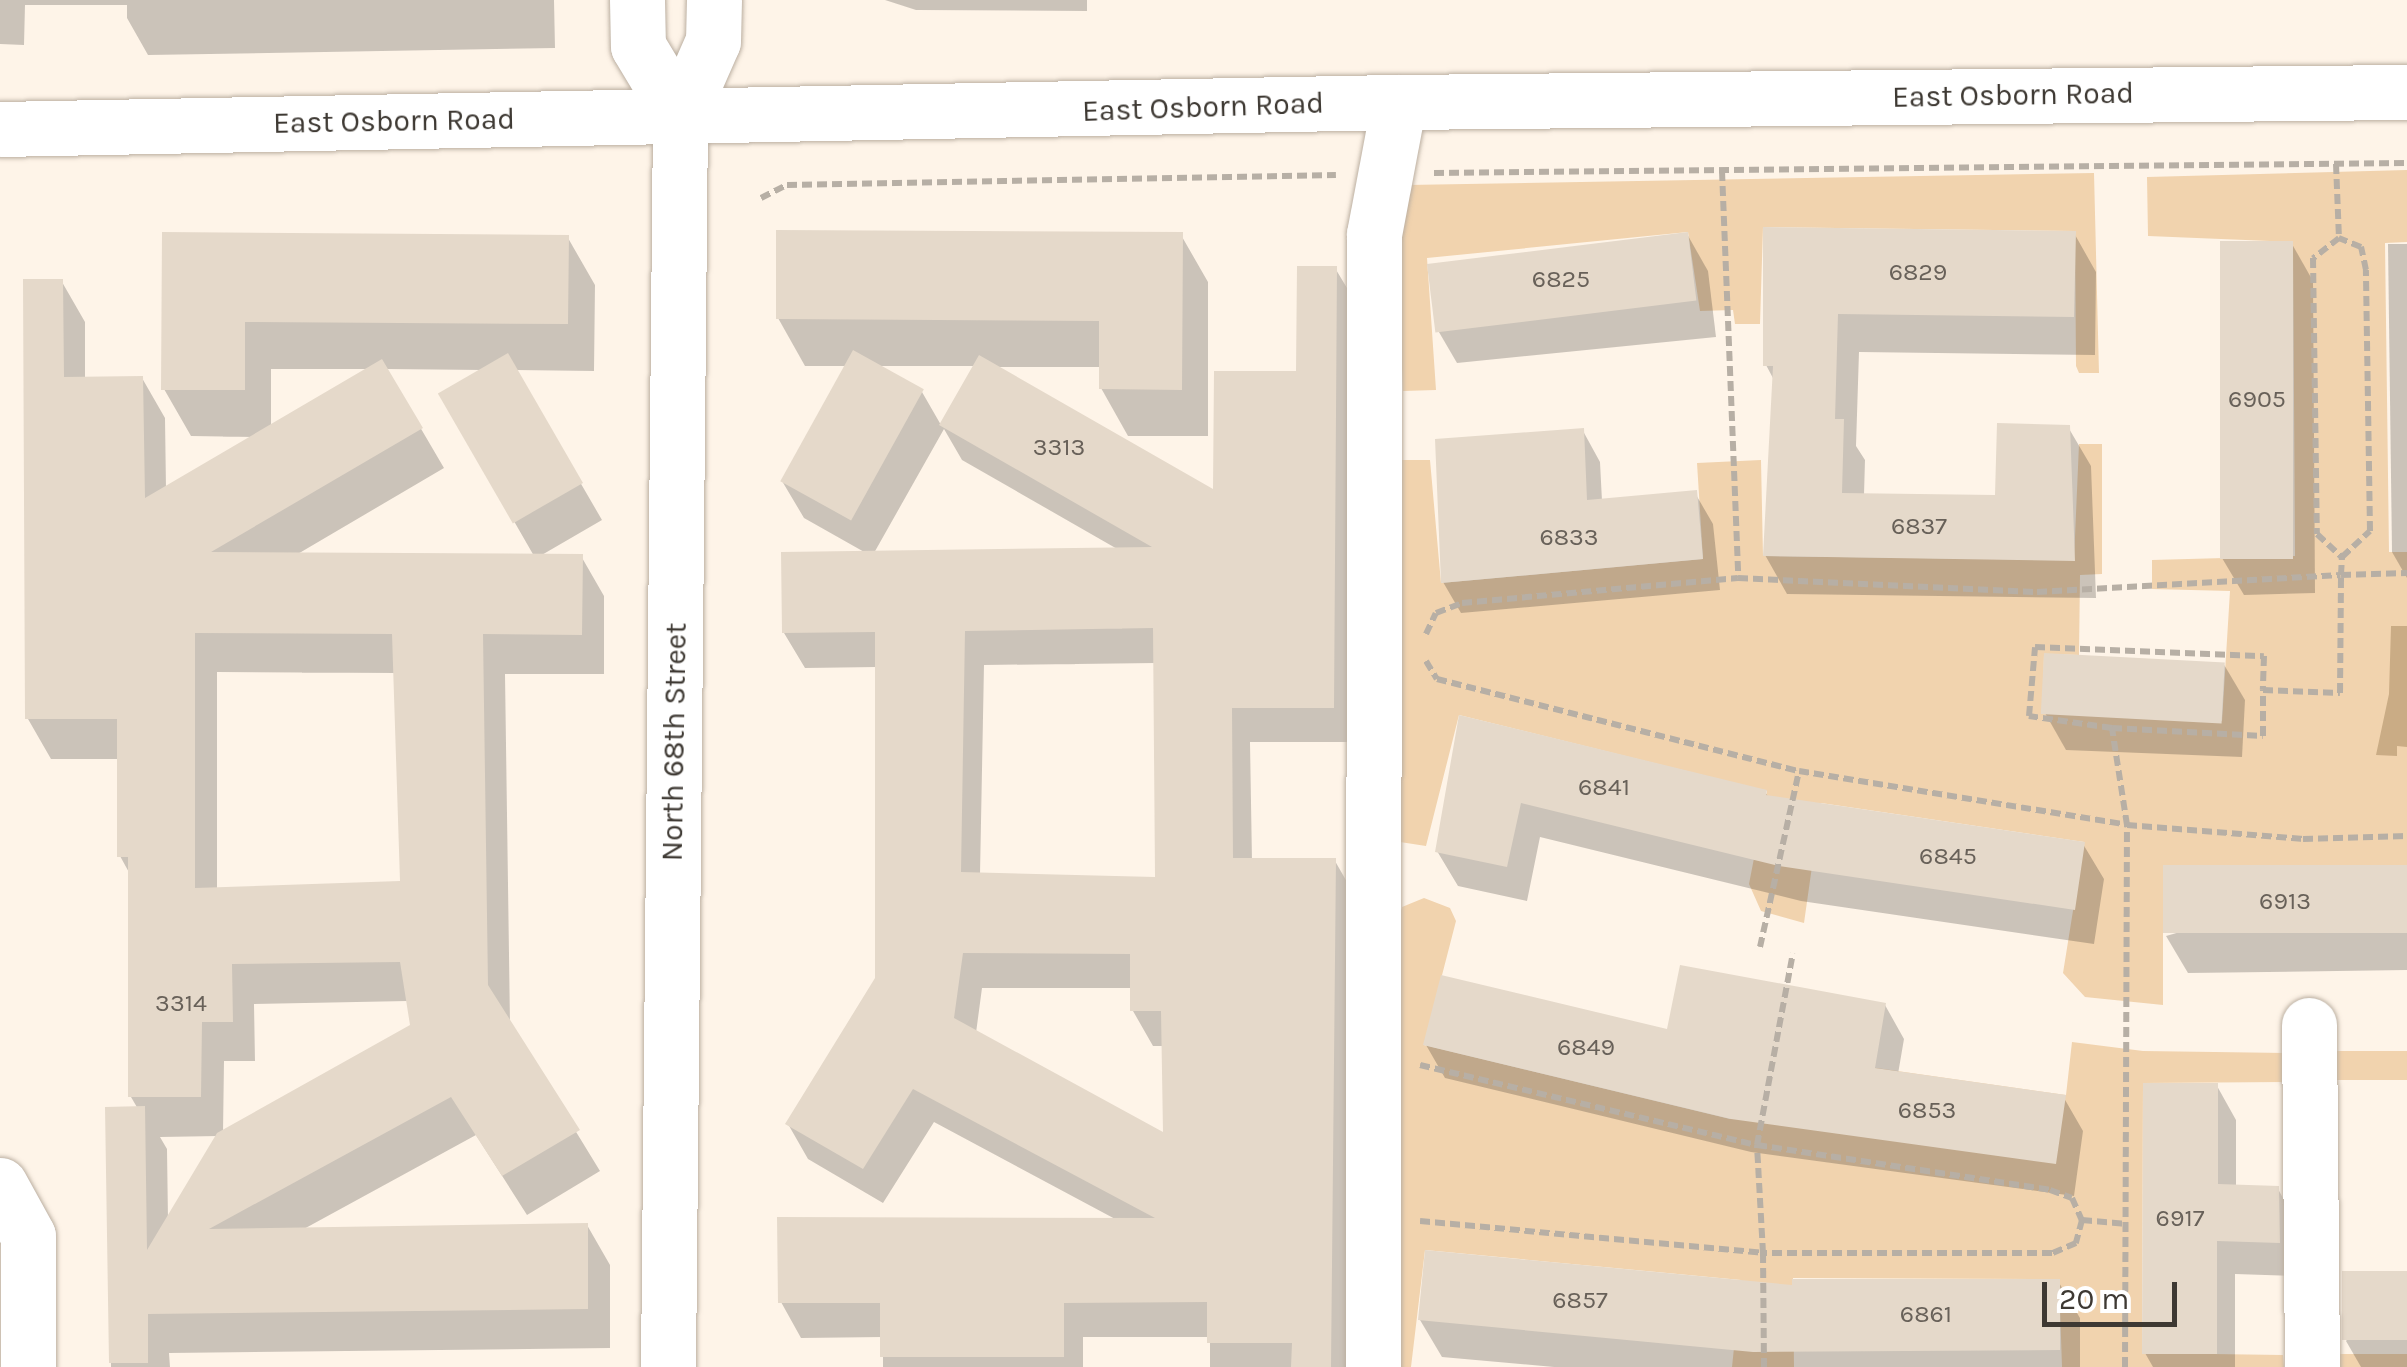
<!DOCTYPE html>
<style>
body{margin:0}
#map{position:relative;width:2407px;height:1367px;overflow:hidden;background:#fef4e8;font-family:Karla,sans-serif}
div>[style]{position:absolute}
.green>*{inset:0;background:#f1d3ae;transform-origin:0 0}
.water>*{inset:0;background:#caac85}
.shadow>*{inset:0;background:#0003}
.building>*{inset:0;background:#e5d9ca;transform-origin:0 0}
.path>*{height:6px;margin-top:-3px;transform-origin:0;background:repeating-linear-gradient(90deg,#b7afa5 0 10px,transparent 0 15px)}
.roads{filter:drop-shadow(0 0 2px #bbafa1) drop-shadow(0 0 2px #bbafa1)}
.minor>*{height:55px;margin:-27.5px;padding:0 27.5px;transform-origin:27.5px;border-radius:27.5px;background:#fff}
.major>*{height:55px;margin:-27.5px;padding:0 27.5px;transform-origin:27.5px;border-radius:27.5px;background:#fff}
span{translate:-50% -50%;white-space:nowrap;text-align:center;line-height:1.15;-webkit-text-stroke:10px #fff;paint-order:stroke}
.number-label{font-size:25px;color:#686159}
.number-label span{-webkit-text-stroke-width:0}
.street-label{font-size:30px;color:#3e3933}
.scale{position:absolute;left:2042px;top:1282px;width:135px;height:45px;box-sizing:border-box;border:5px solid #3e3933;border-top:0;padding-left:12px;font-size:30px;line-height:35px;white-space:nowrap;color:#3e3933;-webkit-text-stroke:8px #fff;paint-order:stroke}
</style>
<div id="map">
<div class="green">
<div style="clip-path:polygon(2407px 170px,2407px 242px,2385px 243px,2389px 552px,2407px 552px,2407px 865px,2163px 869px,2163px 1005px,2085px 997px,2063px 973px,2084px 842px,1821px 803px,1804px 923px,1761px 911px,1749px 884px,1767px 791px,1459px 715px,1426px 846px,1400px 842px,1400px 460px,1430px 460px,1441px 583px,1703px 559px,1697px 463px,1761px 460px,1763px 556px,2074px 560px,2079px 444px,2102px 444px,2102px 574px,2080px 575px,2079px 655px,2044px 654px,2043px 713px,2222px 721px,2230px 591px,2152px 589px,2152px 560px,2295px 556px,2293px 242px,2148px 236px,2147px 177px)"></div>
<div style="clip-path:polygon(2094px 173px,2099px 373px,2079px 373px,2076px 366px,2075px 231px,1763px 227px,1760px 324px,1735px 324px,1733px 310px,1700px 311px,1688px 232px,1427px 258px,1436px 390px,1403px 391px,1395px 209px,1407px 185px)"></div>
<div style="clip-path:polygon(1424px 898px,1450px 908px,1456px 921px,1424px 1045px,1730px 1119px,1799px 1057px,2066px 1095px,2072px 1042px,2143px 1051px,2286px 1053px,2286px 1082px,2143px 1083px,2142px 1353px,2283px 1355px,2284px 1367px,2062px 1367px,2059px 1279px,1793px 1278px,1794px 1367px,1732px 1367px,1741px 1280px,1425px 1250px,1411px 1367px,1398px 1367px,1398px 922px,1402px 907px)"></div>
<div style="left:2334px;top:1051px;width:73px;height:29px"></div>
<div style="left:2337px;top:1354px;width:70px;height:13px"></div>
</div>
<div class="water">
<div style="clip-path:polygon(2391px 626px,2407px 626px,2407px 747px,2397px 746px,2397px 756px,2376px 755px,2389px 694px)"></div>
</div>
<div class="shadow">
<div style="clip-path:polygon(0 0,554px 0,555px 48px,148px 55px,127px 18px,127px 5px,25px 5px,24px 45px,0 44px)"></div>
<div style="clip-path:polygon(885px 0,1087px 0,1087px 11px,916px 10px)"></div>
<div style="clip-path:polygon(1765px 230px,2074px 233px,2096px 272px,2095px 355px,1859px 352px,1856px 446px,1865px 460px,1864px 495px,1997px 497px,2068px 427px,2091px 466px,2096px 598px,1787px 594px,1765px 555px,1774px 380px,1766px 365px)"></div>
<div style="clip-path:polygon(1687px 234px,1708px 271px,1716px 337px,1457px 363px,1436px 327px)"></div>
<div style="clip-path:polygon(evenodd,165px 235px,568px 238px,595px 285px,594px 371px,515px 370px,602px 520px,540px 556px,581px 556px,604px 596px,604px 674px,505px 674px,510px 1024px,600px 1171px,527px 1215px,476px 1135px,302px 1230px,587px 1225px,610px 1265px,610px 1348px,169px 1353px,170px 1367px,111px 1367px,108px 1110px,138px 1109px,131px 1097px,131px 876px,120px 856px,120px 759px,51px 759px,28px 719px,62px 282px,85px 322px,85px 379px,142px 378px,165px 418px,166px 489px,254px 437px,191px 436px,164px 389px,165px 235px,271px 369px,369px 369px,271px 427px,271px 369px,165px 235px,386px 369px,483px 370px,441px 394px,534px 556px,296px 555px,444px 468px,386px 369px,165px 235px,217px 672px,396px 673px,403px 883px,217px 890px,217px 672px,165px 235px,408px 1001px,412px 1027px,223px 1133px,224px 1061px,255px 1061px,254px 1004px,408px 1001px,165px 235px,219px 1136px,168px 1220px,167px 1149px,160px 1137px,219px 1136px)"></div>
<div style="clip-path:polygon(evenodd,1181px 235px,1208px 282px,1208px 436px,1128px 436px,1101px 388px,1101px 367px,995px 367px,1216px 493px,1299px 374px,1335px 268px,1356px 303px,1353px 742px,1250px 742px,1252px 861px,1335px 861px,1355px 896px,1350px 1367px,1210px 1367px,1210px 1337px,1083px 1337px,1083px 1367px,883px 1367px,883px 1337px,801px 1338px,781px 1302px,1117px 1220px,934px 1122px,883px 1203px,808px 1159px,788px 1124px,877px 979px,877px 667px,805px 668px,784px 633px,866px 553px,804px 518px,782px 481px,847px 366px,805px 366px,778px 318px,1181px 235px,876px 366px,975px 366px,941px 425px,922px 392px,876px 366px,1181px 235px,944px 429px,962px 460px,1119px 550px,874px 553px,944px 429px,1181px 235px,1156px 663px,1157px 879px,980px 875px,984px 665px,1156px 663px,1181px 235px,982px 988px,1133px 988px,1133px 1011px,1153px 1046px,1164px 1046px,1166px 1136px,976px 1033px,982px 988px)"></div>
<div style="clip-path:polygon(2292px 244px,2313px 281px,2315px 593px,2244px 595px,2222px 558px)"></div>
<div style="clip-path:polygon(2388px 244px,2407px 244px,2407px 578px,2392px 552px)"></div>
<div style="clip-path:polygon(1583px 431px,1600px 462px,1602px 501px,1695px 493px,1713px 524px,1720px 590px,1461px 613px,1443px 582px)"></div>
<div style="clip-path:polygon(2223px 663px,2245px 700px,2242px 757px,2066px 750px,2045px 713px)"></div>
<div style="clip-path:polygon(1461px 718px,1765px 792px,1769px 798px,2083px 844px,2104px 879px,2094px 944px,1801px 901px,1540px 837px,1527px 901px,1458px 886px,1437px 851px)"></div>
<div style="clip-path:polygon(2407px 867px,2407px 970px,2188px 973px,2166px 936px)"></div>
<div style="clip-path:polygon(1885px 1005px,1904px 1039px,1898px 1074px,2064px 1098px,2083px 1131px,2074px 1196px,1751px 1152px,1445px 1078px,1426px 1045px,1669px 1032px)"></div>
<div style="clip-path:polygon(2217px 1086px,2236px 1120px,2236px 1188px,2278px 1189px,2297px 1223px,2298px 1276px,2235px 1274px,2235px 1367px,2153px 1367px,2145px 1353px)"></div>
<div style="clip-path:polygon(2407px 1273px,2407px 1367px,2361px 1367px,2346px 1341px)"></div>
<div style="clip-path:polygon(2058px 1281px,2080px 1318px,2080px 1367px,1554px 1367px,1442px 1357px,1420px 1320px,1795px 1288px)"></div>
</div>
<div class="building">
<div style="clip-path:polygon(1763px 227px,2076px 231px,2074px 317px,1838px 314px,1835px 419px,1844px 419px,1842px 493px,1995px 495px,1997px 423px,2070px 425px,2075px 561px,1763px 556px,1773px 366px,1763px 366px)"></div>
<div style="clip-path:polygon(776px 230px,1183px 232px,1182px 390px,1099px 389px,1099px 321px,776px 319px)"></div>
<div style="clip-path:polygon(162px 232px,569px 235px,568px 324px,245px 322px,245px 390px,161px 390px)"></div>
<div style="left:1688px;top:232px;width:69px;height:263px;rotate:83deg"></div>
<div style="left:2220px;top:241px;width:73px;height:318px"></div>
<div style="clip-path:polygon(evenodd,1297px 266px,1337px 266px,1334px 708px,1232px 708px,1233px 858px,1336px 858px,1331px 1367px,1291px 1367px,1292px 1343px,1207px 1343px,1207px 1302px,1064px 1303px,1064px 1357px,880px 1357px,880px 1303px,778px 1303px,777px 1217px,1155px 1218px,913px 1089px,863px 1169px,785px 1124px,875px 978px,875px 632px,782px 633px,781px 552px,1152px 547px,939px 425px,979px 355px,1213px 489px,1214px 371px,1296px 371px,1297px 266px,1153px 628px,1155px 877px,961px 872px,965px 631px,1153px 628px,1297px 266px,963px 953px,1130px 954px,1130px 1011px,1161px 1011px,1163px 1132px,954px 1018px,963px 953px)"></div>
<div style="clip-path:polygon(evenodd,23px 279px,63px 279px,64px 377px,143px 376px,145px 498px,382px 359px,423px 428px,211px 552px,583px 554px,582px 635px,483px 634px,488px 985px,580px 1130px,502px 1176px,451px 1097px,209px 1229px,588px 1223px,588px 1309px,148px 1314px,148px 1363px,109px 1363px,105px 1107px,145px 1106px,147px 1250px,217px 1133px,410px 1025px,400px 962px,232px 964px,233px 1022px,202px 1022px,201px 1097px,128px 1097px,128px 857px,117px 857px,117px 719px,25px 719px,23px 279px,195px 633px,392px 634px,400px 881px,195px 888px,195px 633px)"></div>
<div style="left:853px;top:350px;width:81px;height:150px;rotate:29deg"></div>
<div style="left:508px;top:353px;width:150px;height:81px;rotate:60deg"></div>
<div style="clip-path:polygon(1584px 428px,1587px 500px,1697px 490px,1703px 559px,1441px 583px,1435px 439px)"></div>
<div style="left:2044px;top:653px;width:181px;height:61px;rotate:3deg"></div>
<div style="clip-path:polygon(1459px 715px,1767px 790px,1766px 795px,2085px 842px,2075px 910px,1779px 866px,1521px 803px,1507px 867px,1435px 852px)"></div>
<div style="left:2407px;top:865px;width:68px;height:244px;rotate:90deg"></div>
<div style="clip-path:polygon(1680px 965px,1886px 1003px,1875px 1068px,2066px 1095px,2056px 1164px,1731px 1119px,1423px 1045px,1441px 975px,1667px 1029px)"></div>
<div style="clip-path:polygon(2143px 1083px,2218px 1083px,2218px 1184px,2279px 1186px,2280px 1243px,2217px 1241px,2217px 1354px,2142px 1354px)"></div>
<div style="clip-path:polygon(1425px 1250px,1792px 1285px,1792px 1279px,2060px 1279px,2060px 1350px,1753px 1352px,1418px 1320px)"></div>
<div style="left:2407px;top:1271px;width:69px;height:65px;rotate:90deg"></div>
</div>
<div class="path">
<div style="left:2336px;top:164px;width:74px;rotate:87.7deg"></div>
<div style="left:2339px;top:238px;width:33px;rotate:142deg"></div>
<div style="left:2313px;top:258px;width:276px;rotate:89.2deg"></div>
<div style="left:2317px;top:534px;width:34px;rotate:43deg"></div>
<div style="left:2342px;top:557px;width:38px;rotate:-43deg"></div>
<div style="left:2370px;top:531px;width:261px;rotate:-90.9deg"></div>
<div style="left:2366px;top:270px;width:24px;rotate:-102deg"></div>
<div style="left:2361px;top:247px;width:24px;rotate:-158deg"></div>
<div style="left:1722px;top:171px;width:407px;rotate:87.7deg"></div>
<div style="left:1738px;top:578px;width:299px;rotate:2.7deg"></div>
<div style="left:2037px;top:592px;width:304px;rotate:-3.2deg"></div>
<div style="left:2341px;top:575px;width:18px;rotate:-87deg"></div>
<div style="left:1434px;top:173px;width:973px;rotate:-0.59deg"></div>
<div style="left:761px;top:198px;width:29px;rotate:-27deg"></div>
<div style="left:787px;top:185px;width:549px;rotate:-1.04deg"></div>
<div style="left:1426px;top:634px;width:23px;rotate:-65deg"></div>
<div style="left:1436px;top:613px;width:28px;rotate:-21deg"></div>
<div style="left:1462px;top:603px;width:277px;rotate:-5.2deg"></div>
<div style="left:1426px;top:661px;width:21px;rotate:59deg"></div>
<div style="left:1437px;top:679px;width:374px;rotate:14.3deg"></div>
<div style="left:1799px;top:771px;width:332px;rotate:9.3deg"></div>
<div style="left:2127px;top:825px;width:98px;rotate:-98.8deg"></div>
<div style="left:2112px;top:728px;width:151px;rotate:3deg"></div>
<div style="left:2263px;top:736px;width:46px;rotate:-90deg"></div>
<div style="left:2263px;top:690px;width:77px;rotate:2.2deg"></div>
<div style="left:2340px;top:693px;width:118px;rotate:-89.5deg"></div>
<div style="left:2341px;top:575px;width:66px;rotate:-1.7deg"></div>
<div style="left:2112px;top:728px;width:84px;rotate:-171.8deg"></div>
<div style="left:2029px;top:716px;width:69px;rotate:-85deg"></div>
<div style="left:2035px;top:647px;width:229px;rotate:2.3deg"></div>
<div style="left:2264px;top:656px;width:34px;rotate:92deg"></div>
<div style="left:1760px;top:947px;width:180px;rotate:-77.5deg"></div>
<div style="left:1420px;top:1065px;width:346px;rotate:13.4deg"></div>
<div style="left:1757px;top:1145px;width:195px;rotate:-79.4deg"></div>
<div style="left:2082px;top:1220px;width:24px;rotate:105deg"></div>
<div style="left:2076px;top:1243px;width:26px;rotate:157deg"></div>
<div style="left:2052px;top:1253px;width:289px;rotate:180deg"></div>
<div style="left:1763px;top:1253px;width:108px;rotate:-93.2deg"></div>
<div style="left:1757px;top:1145px;width:296px;rotate:8.7deg"></div>
<div style="left:2050px;top:1190px;width:23px;rotate:20deg"></div>
<div style="left:2072px;top:1198px;width:24px;rotate:66deg"></div>
<div style="left:2082px;top:1220px;width:45px;rotate:5.1deg"></div>
<div style="left:1420px;top:1221px;width:344px;rotate:5.3deg"></div>
<div style="left:1763px;top:1253px;width:114px;rotate:89.5deg"></div>
<div style="left:2125px;top:1367px;width:542px;rotate:-89.79deg"></div>
<div style="left:2127px;top:825px;width:177px;rotate:4.5deg"></div>
<div style="left:2303px;top:839px;width:104px;rotate:-1.7deg"></div>
</div>
<div class="roads">
<div class="minor">
<div style="left:2309px;top:1025px;width:342px;rotate:89.5deg"></div>
<div style="left:0;top:1185px;width:58px;rotate:61.2deg"></div>
<div style="left:28px;top:1236px;width:131px;rotate:90deg"></div>
<div style="left:1373px;top:1367px;width:1133px;rotate:-89.95deg"></div>
<div style="left:1374px;top:234px;width:134px;rotate:-79.3deg"></div>
</div>
<div class="major">
<div style="left:637px;top:0;width:46px;rotate:88.8deg"></div>
<div style="left:638px;top:46px;width:82px;rotate:59deg"></div>
<div style="left:0;top:129px;width:1399px;rotate:-1.11deg"></div>
<div style="left:1399px;top:102px;width:1008px;rotate:-0.57deg"></div>
<div style="left:668px;top:1367px;width:1251px;rotate:-89.45deg"></div>
<div style="left:680px;top:116px;width:82px;rotate:-66.3deg"></div>
<div style="left:713px;top:41px;width:41px;rotate:-88.6deg"></div>
</div>
</div>
<div class="number-label">
<span style="left:1918px;top:272px">6829</span>
<span style="left:1561px;top:279px">6825</span>
<span style="left:2257px;top:399px">6905</span>
<span style="left:1059px;top:447px">3313</span>
<span style="left:1919px;top:526px">6837</span>
<span style="left:1569px;top:537px">6833</span>
<span style="left:1604px;top:787px">6841</span>
<span style="left:1948px;top:856px">6845</span>
<span style="left:2285px;top:901px">6913</span>
<span style="left:181px;top:1003px">3314</span>
<span style="left:1586px;top:1047px">6849</span>
<span style="left:1927px;top:1110px">6853</span>
<span style="left:2180px;top:1218px">6917</span>
<span style="left:1580px;top:1300px">6857</span>
<span style="left:1926px;top:1314px">6861</span>
</div>
<div class="street-label">
<span style="left:2013px;top:95px;rotate:-1deg">East Osborn Road</span>
<span style="left:1203px;top:107px;rotate:-2deg">East Osborn Road</span>
<span style="left:394px;top:121px;rotate:-1deg">East Osborn Road</span>
<span style="left:674px;top:742px;rotate:-89deg">North 68th Street</span>
</div>
<div class="scale">20 m</div>
</div>
